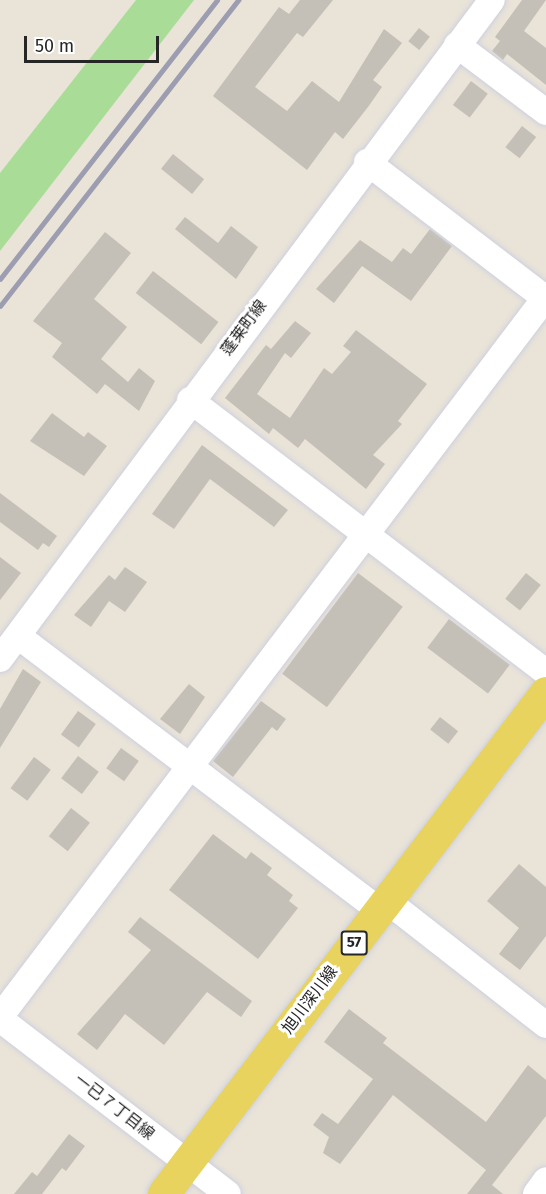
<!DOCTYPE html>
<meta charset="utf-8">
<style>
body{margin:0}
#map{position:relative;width:546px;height:1194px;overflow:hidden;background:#e9e3d8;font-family:"Fira Sans","Noto Sans JP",sans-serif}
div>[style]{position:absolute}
.green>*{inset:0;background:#a9dd97}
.building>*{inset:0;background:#c4c0b8;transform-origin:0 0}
.roads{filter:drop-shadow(0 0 2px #ced0df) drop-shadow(0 0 2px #ced0df)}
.minor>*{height:26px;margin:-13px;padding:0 13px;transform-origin:13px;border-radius:13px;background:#fff}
.major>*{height:32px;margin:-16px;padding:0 16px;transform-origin:16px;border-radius:16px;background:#e7d35e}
.rail>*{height:4.5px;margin:-2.25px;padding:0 2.25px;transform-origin:2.25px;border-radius:2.25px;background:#9c9db0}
span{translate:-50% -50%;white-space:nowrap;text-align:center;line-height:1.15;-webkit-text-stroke:6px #fff;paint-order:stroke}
.shield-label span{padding:2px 4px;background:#fff;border:2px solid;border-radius:4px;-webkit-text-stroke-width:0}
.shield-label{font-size:15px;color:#262626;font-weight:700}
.street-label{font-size:16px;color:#262626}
.scale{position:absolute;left:24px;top:36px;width:135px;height:27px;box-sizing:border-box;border:3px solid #262626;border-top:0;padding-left:8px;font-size:18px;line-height:21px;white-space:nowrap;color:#262626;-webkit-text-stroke:4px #fff;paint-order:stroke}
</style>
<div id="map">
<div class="green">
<div style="clip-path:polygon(136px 0,194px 0,0 251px,0 173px)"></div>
</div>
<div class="building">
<div style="clip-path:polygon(300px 0,333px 0,303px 37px,297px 33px,255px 87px,287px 111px,312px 81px,339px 102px,384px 29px,402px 43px,373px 80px,382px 87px,368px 107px,343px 139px,335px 132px,307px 170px,213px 96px,279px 7px,289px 14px)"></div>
<div style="clip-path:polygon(522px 0,546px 0,524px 31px,546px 48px,546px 85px,507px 54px,503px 60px,492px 51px,500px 41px,495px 37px)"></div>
<div style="left:419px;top:28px;width:14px;height:17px;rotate:39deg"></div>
<div style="left:471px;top:81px;width:21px;height:30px;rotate:37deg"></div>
<div style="left:522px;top:126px;width:18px;height:27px;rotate:38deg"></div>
<div style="left:173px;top:154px;width:40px;height:19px;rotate:39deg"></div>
<div style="clip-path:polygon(185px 217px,218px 243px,231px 226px,258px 247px,236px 279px,175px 229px)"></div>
<div style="clip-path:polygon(430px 229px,452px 246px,411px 301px,362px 266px,334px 303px,316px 289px,360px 240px,392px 262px,403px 248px,411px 254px)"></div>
<div style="clip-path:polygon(105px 232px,131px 253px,94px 299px,127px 327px,101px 359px,128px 382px,139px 368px,155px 381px,139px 411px,105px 384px,97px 394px,52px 357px,62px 343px,33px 321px)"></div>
<div style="left:153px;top:271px;width:83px;height:28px;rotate:38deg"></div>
<div style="clip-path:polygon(295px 321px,311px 333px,291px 358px,285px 353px,257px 394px,290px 418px,324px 368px,332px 374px,351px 352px,343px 346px,356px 330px,427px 384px,398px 421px,402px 424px,373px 455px,385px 464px,366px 489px,305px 439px,298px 448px,273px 428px,269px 434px,225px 398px,266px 345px,271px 349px)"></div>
<div style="clip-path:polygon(52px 413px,84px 437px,88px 432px,107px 446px,84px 476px,30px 441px)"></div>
<div style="clip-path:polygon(202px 445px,288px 510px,274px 527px,210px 479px,174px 529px,152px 514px)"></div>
<div style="clip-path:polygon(0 493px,57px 536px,49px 547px,43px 543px,38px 550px,0 522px)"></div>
<div style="clip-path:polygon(0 557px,21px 573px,0 600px)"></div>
<div style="clip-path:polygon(125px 567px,147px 582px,125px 612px,109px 601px,91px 627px,74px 615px,109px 575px,115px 580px)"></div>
<div style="left:358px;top:573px;width:56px;height:126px;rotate:37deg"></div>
<div style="left:526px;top:573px;width:19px;height:33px;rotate:39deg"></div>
<div style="left:449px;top:619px;width:76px;height:36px;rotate:37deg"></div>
<div style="clip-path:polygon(23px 669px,41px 682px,0 748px,0 709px)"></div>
<div style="clip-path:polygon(189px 684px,205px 697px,180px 734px,160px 719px)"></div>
<div style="clip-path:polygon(261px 701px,286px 719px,277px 731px,272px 727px,233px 777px,213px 761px)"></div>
<div style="left:78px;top:711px;width:22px;height:29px;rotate:36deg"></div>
<div style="left:440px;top:717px;width:23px;height:16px;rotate:38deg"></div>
<div style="left:121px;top:748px;width:22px;height:25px;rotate:36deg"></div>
<div style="left:78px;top:756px;width:26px;height:28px;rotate:37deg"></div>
<div style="left:34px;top:757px;width:21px;height:39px;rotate:37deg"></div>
<div style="left:71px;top:808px;width:24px;height:36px;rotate:38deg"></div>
<div style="clip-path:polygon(213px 834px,246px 859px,251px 852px,272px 868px,267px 875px,293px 895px,289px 901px,298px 908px,258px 959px,169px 890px)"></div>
<div style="clip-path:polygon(519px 864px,546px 887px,546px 936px,520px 970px,499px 954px,519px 928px,487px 901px)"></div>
<div style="clip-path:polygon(140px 917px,252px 1001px,241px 1017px,207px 992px,164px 1045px,125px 1014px,97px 1050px,77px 1034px,151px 950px,128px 932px)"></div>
<div style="clip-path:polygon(349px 1009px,387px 1038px,383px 1043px,486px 1122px,528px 1065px,546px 1080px,546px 1116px,492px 1185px,503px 1194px,467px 1194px,486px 1170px,393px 1095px,340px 1164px,323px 1153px,329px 1137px,313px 1125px,322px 1113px,338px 1124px,373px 1079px,324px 1042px)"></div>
<div style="clip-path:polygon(69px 1134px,85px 1146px,66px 1171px,62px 1168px,42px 1194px,14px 1194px,32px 1172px,37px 1176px)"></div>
</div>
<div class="roads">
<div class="minor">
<div style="left:457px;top:45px;width:111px;rotate:37deg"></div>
<div style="left:367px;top:162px;width:225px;rotate:37.4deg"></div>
<div style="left:190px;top:400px;width:448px;rotate:37.4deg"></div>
<div style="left:18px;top:636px;width:453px;rotate:37.2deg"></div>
<div style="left:0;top:659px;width:822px;rotate:-53.26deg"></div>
<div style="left:386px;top:900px;width:203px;rotate:38deg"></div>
<div style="left:0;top:1017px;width:904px;rotate:-52.83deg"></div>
<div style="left:0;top:1019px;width:287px;rotate:37.5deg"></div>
<div style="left:536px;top:1194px;width:17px;rotate:-54deg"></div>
</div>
<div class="major">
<div style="left:164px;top:1194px;width:630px;rotate:-52.68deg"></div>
</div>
</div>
<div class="rail">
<div style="left:0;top:279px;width:353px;rotate:-52.1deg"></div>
<div style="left:0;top:306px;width:388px;rotate:-52.1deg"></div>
</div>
<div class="shield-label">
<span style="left:354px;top:943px">57</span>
</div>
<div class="street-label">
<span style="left:244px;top:328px;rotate:-53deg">蓬莱町線</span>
<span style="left:310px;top:1000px;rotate:-53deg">旭川深川線</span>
<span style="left:114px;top:1107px;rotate:38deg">一已７丁目線</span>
</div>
<div class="scale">50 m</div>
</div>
